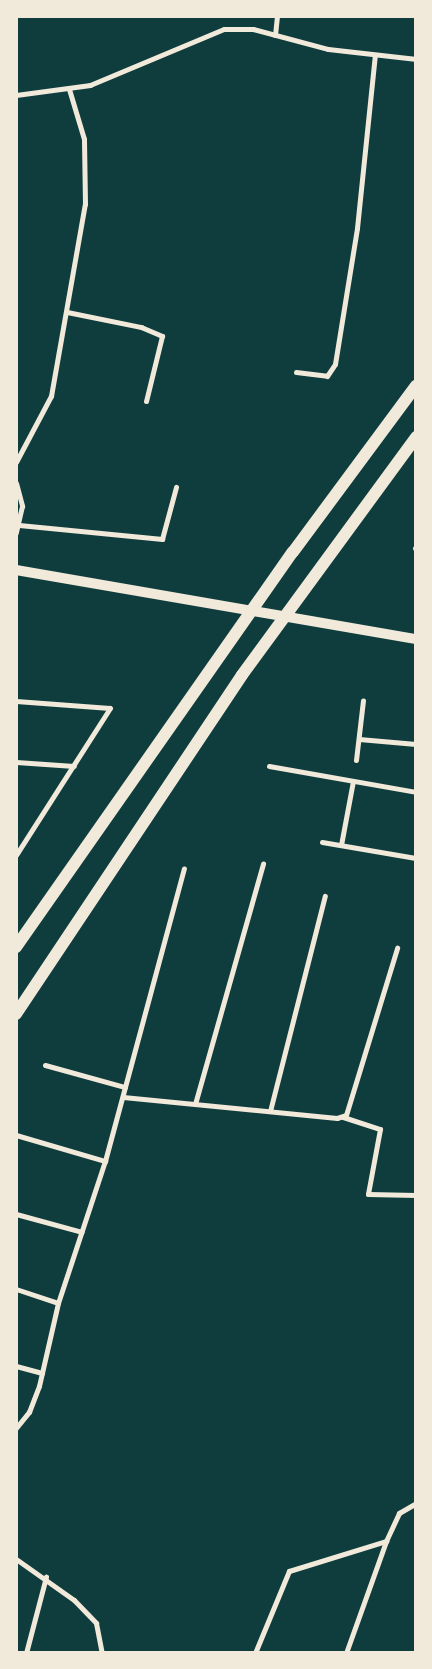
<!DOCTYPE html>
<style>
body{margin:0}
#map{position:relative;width:432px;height:1669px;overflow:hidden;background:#0f3d3e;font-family:Ubuntu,sans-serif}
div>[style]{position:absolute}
.minor>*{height:5px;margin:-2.5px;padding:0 2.5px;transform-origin:2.5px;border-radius:2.5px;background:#f1e9da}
.secondary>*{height:10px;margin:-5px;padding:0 5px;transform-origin:5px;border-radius:5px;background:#f1e9da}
.motorway>*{height:12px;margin:-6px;padding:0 6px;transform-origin:6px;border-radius:6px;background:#f1e9da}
span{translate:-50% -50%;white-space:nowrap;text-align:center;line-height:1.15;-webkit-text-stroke:5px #f1e9da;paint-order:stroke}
.frame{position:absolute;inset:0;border:18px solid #f1e9da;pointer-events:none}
</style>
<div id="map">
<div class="minor">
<div style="left:275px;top:35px;width:19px;rotate:-84deg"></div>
<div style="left:16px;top:95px;width:75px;rotate:-7.7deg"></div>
<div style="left:90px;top:85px;width:145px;rotate:-22.7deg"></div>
<div style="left:224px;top:29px;width:29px"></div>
<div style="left:253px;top:29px;width:78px;rotate:14.9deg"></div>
<div style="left:328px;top:49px;width:89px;rotate:6.5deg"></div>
<div style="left:67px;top:312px;width:76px;rotate:11.5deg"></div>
<div style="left:141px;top:327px;width:23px;rotate:23deg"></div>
<div style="left:162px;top:336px;width:67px;rotate:103.8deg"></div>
<div style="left:296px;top:372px;width:31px;rotate:7deg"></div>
<div style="left:327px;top:376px;width:14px;rotate:-56deg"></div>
<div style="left:335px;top:364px;width:138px;rotate:-80.8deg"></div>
<div style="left:357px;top:228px;width:174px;rotate:-84.1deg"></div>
<div style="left:16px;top:462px;width:75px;rotate:-62.1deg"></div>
<div style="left:51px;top:396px;width:195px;rotate:-80deg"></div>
<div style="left:85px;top:204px;width:65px;rotate:-90.9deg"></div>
<div style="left:84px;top:139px;width:52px;rotate:-106.7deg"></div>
<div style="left:16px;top:483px;width:24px;rotate:75deg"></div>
<div style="left:22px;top:506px;width:28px;rotate:103deg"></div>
<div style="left:19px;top:525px;width:144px;rotate:5.6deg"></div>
<div style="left:162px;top:539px;width:54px;rotate:-74.9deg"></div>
<div style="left:415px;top:548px;width:1px"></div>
<div style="left:16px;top:701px;width:94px;rotate:4.3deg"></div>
<div style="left:110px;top:708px;width:174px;rotate:122.6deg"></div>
<div style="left:359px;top:739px;width:57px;rotate:5deg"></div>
<div style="left:356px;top:760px;width:60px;rotate:-83.3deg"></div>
<div style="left:16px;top:762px;width:58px;rotate:3.9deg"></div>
<div style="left:269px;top:766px;width:149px;rotate:10deg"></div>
<div style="left:322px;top:842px;width:95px;rotate:9.7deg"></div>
<div style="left:341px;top:845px;width:65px;rotate:-79.4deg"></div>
<div style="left:45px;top:1065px;width:83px;rotate:15.4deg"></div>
<div style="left:123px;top:1097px;width:215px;rotate:5.6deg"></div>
<div style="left:337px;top:1118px;width:9px;rotate:-18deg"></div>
<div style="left:346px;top:1115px;width:175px;rotate:-73deg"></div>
<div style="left:195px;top:1104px;width:250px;rotate:-74.2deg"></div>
<div style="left:270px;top:1111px;width:222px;rotate:-75.7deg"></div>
<div style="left:343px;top:1117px;width:39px;rotate:18deg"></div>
<div style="left:380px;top:1129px;width:66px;rotate:100.5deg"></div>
<div style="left:368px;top:1194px;width:48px;rotate:1.2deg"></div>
<div style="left:16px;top:1135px;width:93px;rotate:16.3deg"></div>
<div style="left:16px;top:1214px;width:68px;rotate:15.3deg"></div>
<div style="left:16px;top:1289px;width:44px;rotate:18.4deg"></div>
<div style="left:16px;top:1366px;width:27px;rotate:15deg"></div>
<div style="left:16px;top:1428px;width:21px;rotate:-51deg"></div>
<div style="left:29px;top:1412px;width:28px;rotate:-69deg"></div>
<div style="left:39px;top:1386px;width:85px;rotate:-77.1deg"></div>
<div style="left:58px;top:1303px;width:150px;rotate:-71.7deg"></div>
<div style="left:105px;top:1161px;width:303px;rotate:-74.9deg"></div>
<div style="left:16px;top:1559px;width:71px;rotate:35.3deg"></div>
<div style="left:74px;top:1600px;width:32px;rotate:46deg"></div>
<div style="left:96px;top:1623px;width:31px;rotate:79deg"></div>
<div style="left:26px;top:1653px;width:79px;rotate:-75.3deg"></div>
<div style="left:255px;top:1653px;width:89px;rotate:-67.5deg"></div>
<div style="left:289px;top:1571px;width:102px;rotate:-17.2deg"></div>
<div style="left:386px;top:1541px;width:31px;rotate:-65deg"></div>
<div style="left:399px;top:1513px;width:20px;rotate:-30deg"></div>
<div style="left:346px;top:1653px;width:119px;rotate:-70.3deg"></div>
</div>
<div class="secondary">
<div style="left:16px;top:570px;width:406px;rotate:9.8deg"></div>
</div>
<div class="motorway">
<div style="left:16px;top:947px;width:482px;rotate:-55deg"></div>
<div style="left:293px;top:552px;width:207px;rotate:-53.5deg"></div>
<div style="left:16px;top:1014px;width:407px;rotate:-56.3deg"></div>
<div style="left:242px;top:675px;width:295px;rotate:-53.8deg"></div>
</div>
<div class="frame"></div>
</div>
